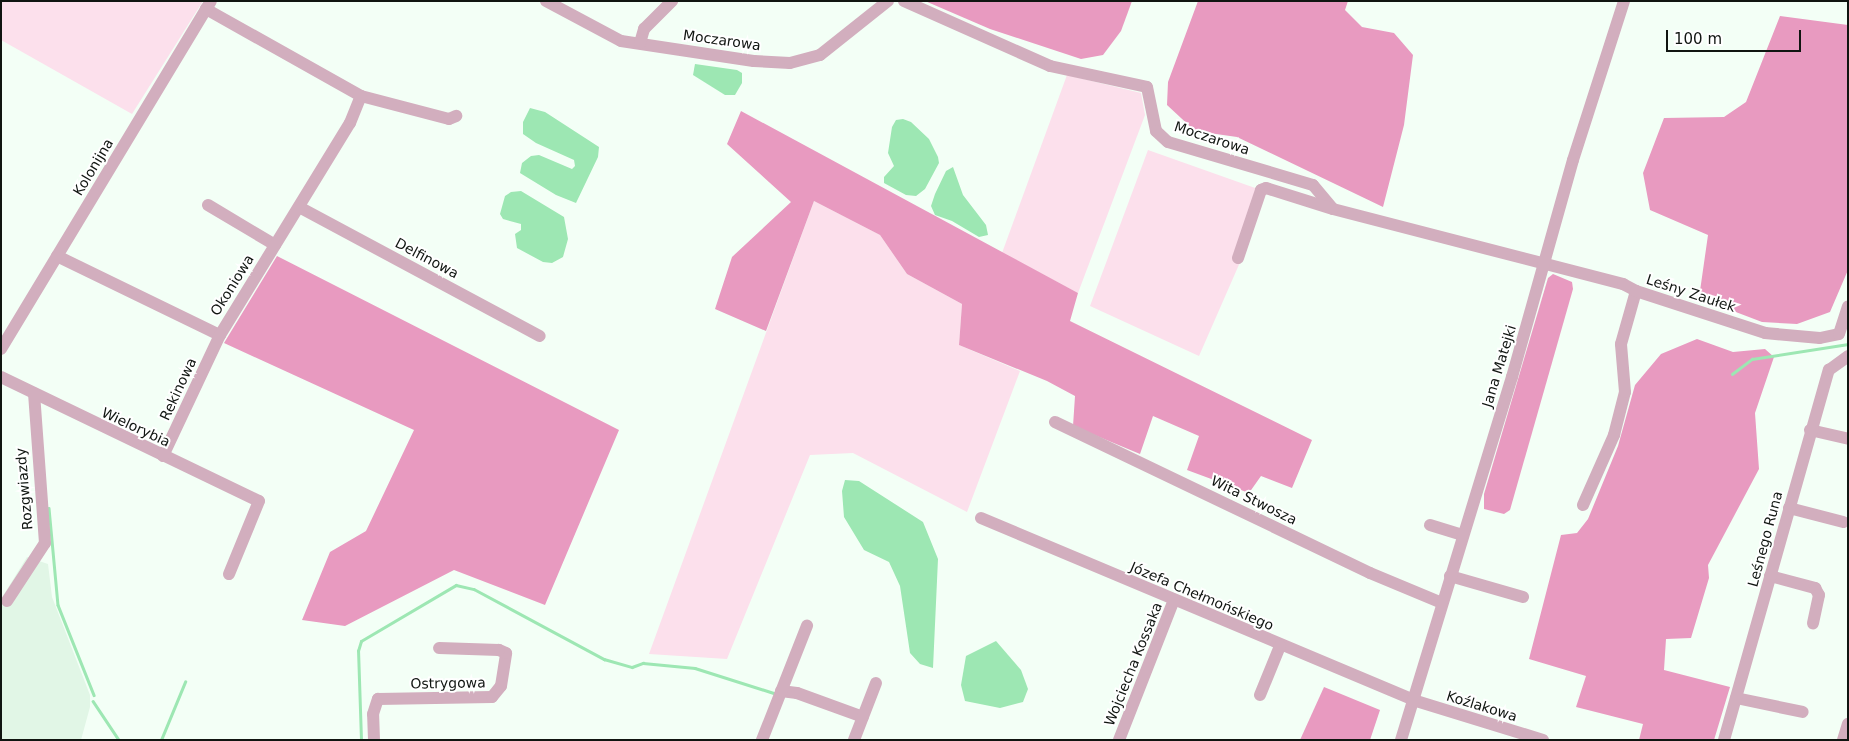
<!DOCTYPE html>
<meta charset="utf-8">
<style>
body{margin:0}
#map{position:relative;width:1849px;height:741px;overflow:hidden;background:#f3fff6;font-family:"DejaVu Sans",sans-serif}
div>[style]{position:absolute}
.built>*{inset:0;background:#e1f6e6}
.green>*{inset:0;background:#fce0ec}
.forest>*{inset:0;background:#e89ac0}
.water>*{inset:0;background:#9de7b3}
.stream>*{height:2.5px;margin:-1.25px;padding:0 1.25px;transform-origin:1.25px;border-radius:1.25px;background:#9de7b3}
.minor>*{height:12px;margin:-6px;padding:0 6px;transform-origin:6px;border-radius:6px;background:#d2aebe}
span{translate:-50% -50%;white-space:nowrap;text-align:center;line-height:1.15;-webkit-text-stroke:4px #fff;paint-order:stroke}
.street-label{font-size:14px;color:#101511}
.frame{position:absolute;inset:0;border:2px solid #101511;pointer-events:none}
.scale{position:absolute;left:1666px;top:30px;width:135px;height:22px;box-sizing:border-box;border:2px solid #101511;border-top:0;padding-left:6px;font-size:15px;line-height:18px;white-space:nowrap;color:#101511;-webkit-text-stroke:4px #fff;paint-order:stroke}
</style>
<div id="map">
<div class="built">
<div style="clip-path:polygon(27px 557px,48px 564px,52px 597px,90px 695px,90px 707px,81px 740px,1px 739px,1px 599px)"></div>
</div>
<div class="green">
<div style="clip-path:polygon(1px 1px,203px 1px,132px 114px,1px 40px)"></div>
<div style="clip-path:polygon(1067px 75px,1141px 93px,1145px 115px,1078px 293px,1002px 253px)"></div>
<div style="clip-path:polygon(1148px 150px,1258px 189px,1241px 260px,1199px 356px,1090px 306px)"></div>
<div style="clip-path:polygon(814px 201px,880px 235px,907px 274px,962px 304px,959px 345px,1020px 371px,967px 512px,853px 453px,810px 455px,727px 659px,649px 654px)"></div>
</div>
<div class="forest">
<div style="clip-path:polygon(925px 1px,1132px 1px,1121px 31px,1103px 55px,1081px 59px,990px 29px)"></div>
<div style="clip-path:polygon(1198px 1px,1348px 1px,1345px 10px,1362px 27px,1394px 33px,1413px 55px,1404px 125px,1383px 207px,1237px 137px,1195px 131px,1167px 105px,1168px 82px)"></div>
<div style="clip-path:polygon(1780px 16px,1848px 25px,1848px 270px,1830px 312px,1797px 324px,1762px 322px,1699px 298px,1708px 235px,1650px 210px,1643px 173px,1664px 118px,1724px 117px,1746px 102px)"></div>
<div style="clip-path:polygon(741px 111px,1078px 293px,1070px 321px,1312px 440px,1292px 488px,1261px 476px,1249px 493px,1187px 470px,1199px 436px,1153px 416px,1140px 454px,1073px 426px,1075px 396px,1047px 381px,959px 345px,962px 304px,907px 274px,880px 235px,814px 201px,766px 331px,715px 309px,732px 257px,791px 202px,727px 144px)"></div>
<div style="clip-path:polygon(277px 256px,619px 430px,545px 605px,454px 570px,345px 626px,302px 620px,330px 552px,366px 531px,414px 430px,224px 343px)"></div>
<div style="clip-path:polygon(1553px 274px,1572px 282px,1573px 289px,1510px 510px,1504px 514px,1484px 509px,1484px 494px,1548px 278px)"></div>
<div style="clip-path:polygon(1697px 339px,1733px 352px,1765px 349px,1774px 357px,1755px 413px,1759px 469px,1708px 565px,1709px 578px,1691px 638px,1666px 639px,1664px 670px,1730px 687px,1714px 740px,1639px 740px,1643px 724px,1576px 707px,1586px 676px,1529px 659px,1561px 535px,1577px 533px,1588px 519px,1618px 446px,1635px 385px,1661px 354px)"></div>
<div style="clip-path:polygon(1324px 687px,1380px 710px,1370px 740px,1300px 740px)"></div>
</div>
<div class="water">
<div style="clip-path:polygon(695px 64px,737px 70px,742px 73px,742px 83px,735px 95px,725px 95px,693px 75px)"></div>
<div style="clip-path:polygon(530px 108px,545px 112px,599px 147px,598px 157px,576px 203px,556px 195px,520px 173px,522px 163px,531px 156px,539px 155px,572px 169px,575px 166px,574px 160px,536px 143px,523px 134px,523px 122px)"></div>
<div style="clip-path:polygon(903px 119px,911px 122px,929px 139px,938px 157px,939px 163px,925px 189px,916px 196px,906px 195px,884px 183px,884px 177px,894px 166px,888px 153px,892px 127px,896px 120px)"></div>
<div style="clip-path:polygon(953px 167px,963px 195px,986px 225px,988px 235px,979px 237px,952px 221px,935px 215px,931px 206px,935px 194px,946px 171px)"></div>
<div style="clip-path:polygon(521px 191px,564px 217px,568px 239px,563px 257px,552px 263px,543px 262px,517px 248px,515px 234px,521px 230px,521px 224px,503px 219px,500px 214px,505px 196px,511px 192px)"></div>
<div style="clip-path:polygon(845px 480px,859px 481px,923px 522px,938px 559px,933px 668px,920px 664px,910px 653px,900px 586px,889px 562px,864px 550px,844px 517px,842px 491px)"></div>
<div style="clip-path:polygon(996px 641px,1021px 670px,1028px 689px,1023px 702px,1000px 708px,965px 701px,961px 685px,966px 656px)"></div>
</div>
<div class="stream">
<div style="left:1732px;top:374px;width:25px;rotate:-37deg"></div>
<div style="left:1752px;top:359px;width:97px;rotate:-8.9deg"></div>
<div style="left:49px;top:508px;width:97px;rotate:84.7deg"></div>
<div style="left:58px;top:605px;width:97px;rotate:68.2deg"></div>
<div style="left:93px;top:701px;width:47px;rotate:56.3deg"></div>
<div style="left:161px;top:740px;width:63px;rotate:-67.5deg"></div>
<div style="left:361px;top:740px;width:89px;rotate:-91.9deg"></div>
<div style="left:358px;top:651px;width:10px;rotate:-73deg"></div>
<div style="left:361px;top:641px;width:110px;rotate:-30.5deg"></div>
<div style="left:456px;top:585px;width:18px;rotate:13deg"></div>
<div style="left:474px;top:589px;width:148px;rotate:28.3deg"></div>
<div style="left:604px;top:659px;width:29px;rotate:16deg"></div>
<div style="left:632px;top:667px;width:12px;rotate:-20deg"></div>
<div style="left:643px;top:663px;width:52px;rotate:5.5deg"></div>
<div style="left:695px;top:668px;width:83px;rotate:17.6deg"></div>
</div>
<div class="minor">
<div style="left:546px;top:1px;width:85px;rotate:28.1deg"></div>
<div style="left:621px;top:41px;width:134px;rotate:8.6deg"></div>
<div style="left:754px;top:61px;width:36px;rotate:3deg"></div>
<div style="left:790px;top:63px;width:31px;rotate:-15deg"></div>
<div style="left:820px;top:55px;width:87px;rotate:-38.5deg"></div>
<div style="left:904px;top:1px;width:160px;rotate:24deg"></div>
<div style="left:1050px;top:66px;width:99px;rotate:12.2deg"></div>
<div style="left:1147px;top:87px;width:45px;rotate:78.4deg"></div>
<div style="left:1156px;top:131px;width:16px;rotate:43deg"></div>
<div style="left:1168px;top:142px;width:151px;rotate:16.5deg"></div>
<div style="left:1313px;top:185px;width:31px;rotate:50deg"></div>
<div style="left:1333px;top:209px;width:300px;rotate:14.5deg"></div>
<div style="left:1623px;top:284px;width:15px;rotate:28deg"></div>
<div style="left:640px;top:43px;width:15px;rotate:-74deg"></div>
<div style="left:644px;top:29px;width:40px;rotate:-45deg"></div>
<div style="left:361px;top:96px;width:91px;rotate:14.6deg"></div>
<div style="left:449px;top:119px;width:8px;rotate:-23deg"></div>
<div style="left:208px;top:205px;width:78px;rotate:30.8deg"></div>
<div style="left:299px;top:207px;width:273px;rotate:28.2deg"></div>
<div style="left:57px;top:256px;width:181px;rotate:25.9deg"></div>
<div style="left:220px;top:335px;width:249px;rotate:-58.5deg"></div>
<div style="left:350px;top:123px;width:29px;rotate:-68deg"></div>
<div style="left:361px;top:96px;width:178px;rotate:-150.7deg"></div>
<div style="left:1238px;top:258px;width:72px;rotate:-71.3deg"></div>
<div style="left:1261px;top:190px;width:5px;rotate:-22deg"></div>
<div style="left:1266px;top:188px;width:70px;rotate:17.4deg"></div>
<div style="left:1px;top:349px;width:406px;rotate:-58.9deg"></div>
<div style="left:1px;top:377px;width:286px;rotate:25.7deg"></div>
<div style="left:259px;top:501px;width:79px;rotate:112.3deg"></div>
<div style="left:1055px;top:422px;width:349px;rotate:25.6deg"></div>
<div style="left:1370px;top:573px;width:78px;rotate:22.6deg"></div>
<div style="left:1810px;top:430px;width:39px;rotate:13deg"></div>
<div style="left:163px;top:456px;width:134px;rotate:-64.8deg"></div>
<div style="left:1583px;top:505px;width:77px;rotate:-66.1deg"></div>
<div style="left:1614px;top:435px;width:44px;rotate:-75.7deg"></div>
<div style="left:1625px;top:392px;width:48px;rotate:-94.8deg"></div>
<div style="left:1621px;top:344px;width:55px;rotate:-74.2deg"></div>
<div style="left:1636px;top:291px;width:136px;rotate:18deg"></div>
<div style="left:1765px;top:333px;width:55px;rotate:5.2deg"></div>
<div style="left:1820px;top:338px;width:19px;rotate:-12deg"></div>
<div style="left:1839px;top:334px;width:29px;rotate:-72deg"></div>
<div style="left:1789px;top:508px;width:56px;rotate:14.5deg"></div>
<div style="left:981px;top:518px;width:469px;rotate:22.8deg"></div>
<div style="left:1413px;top:700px;width:136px;rotate:17.1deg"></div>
<div style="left:1430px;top:525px;width:34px;rotate:17deg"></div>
<div style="left:1450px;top:576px;width:76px;rotate:16deg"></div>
<div style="left:1770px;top:576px;width:47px;rotate:14.9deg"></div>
<div style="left:1815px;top:588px;width:8px;rotate:60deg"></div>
<div style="left:1819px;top:595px;width:29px;rotate:102deg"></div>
<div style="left:7px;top:601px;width:69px;rotate:-56.8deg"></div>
<div style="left:45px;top:543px;width:150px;rotate:-94.2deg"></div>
<div style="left:781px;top:691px;width:16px;rotate:7deg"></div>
<div style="left:797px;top:693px;width:70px;rotate:20deg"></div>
<div style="left:1260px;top:695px;width:53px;rotate:-67.8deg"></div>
<div style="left:1736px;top:698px;width:68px;rotate:11.8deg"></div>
<div style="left:374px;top:740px;width:26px;rotate:-92deg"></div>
<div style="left:373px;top:714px;width:16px;rotate:-72deg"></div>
<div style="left:378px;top:699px;width:114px;rotate:-1deg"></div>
<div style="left:492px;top:697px;width:14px;rotate:-51deg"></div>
<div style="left:501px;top:686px;width:33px;rotate:-81deg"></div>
<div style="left:506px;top:653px;width:8px;rotate:-157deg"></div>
<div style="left:499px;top:650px;width:60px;rotate:-178.1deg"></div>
<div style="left:762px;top:740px;width:123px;rotate:-68.5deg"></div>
<div style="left:854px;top:740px;width:61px;rotate:-68.9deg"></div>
<div style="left:1119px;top:740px;width:150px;rotate:-68.6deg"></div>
<div style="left:1401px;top:740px;width:380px;rotate:-73deg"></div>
<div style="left:1512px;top:377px;width:225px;rotate:-74.3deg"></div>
<div style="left:1573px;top:160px;width:167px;rotate:-72.2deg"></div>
<div style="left:1724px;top:740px;width:385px;rotate:-74.2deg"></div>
<div style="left:1829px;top:370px;width:24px;rotate:-36deg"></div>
<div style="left:1843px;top:740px;width:17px;rotate:-73deg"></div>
</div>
<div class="street-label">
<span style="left:722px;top:40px;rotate:8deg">Moczarowa</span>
<span style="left:1212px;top:138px;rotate:18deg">Moczarowa</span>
<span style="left:93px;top:167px;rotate:-59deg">Kolonijna</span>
<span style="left:427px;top:258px;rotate:28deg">Delfinowa</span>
<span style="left:232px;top:285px;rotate:-58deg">Okoniowa</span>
<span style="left:1691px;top:293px;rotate:18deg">Leśny Zaułek</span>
<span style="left:1499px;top:366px;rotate:-73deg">Jana Matejki</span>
<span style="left:178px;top:389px;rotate:-65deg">Rekinowa</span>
<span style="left:136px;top:427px;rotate:25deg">Wielorybia</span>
<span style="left:24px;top:489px;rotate:-95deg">Rozgwiazdy</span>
<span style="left:1254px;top:500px;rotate:26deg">Wita Stwosza</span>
<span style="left:1765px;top:539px;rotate:-75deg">Leśnego Runa</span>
<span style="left:1202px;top:596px;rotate:23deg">Józefa Chełmońskiego</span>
<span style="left:1133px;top:664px;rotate:-68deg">Wojciecha Kossaka</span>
<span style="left:448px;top:683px;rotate:-1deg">Ostrygowa</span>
<span style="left:1482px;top:706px;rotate:17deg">Koźlakowa</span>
</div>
<div class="frame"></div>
<div class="scale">100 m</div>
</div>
